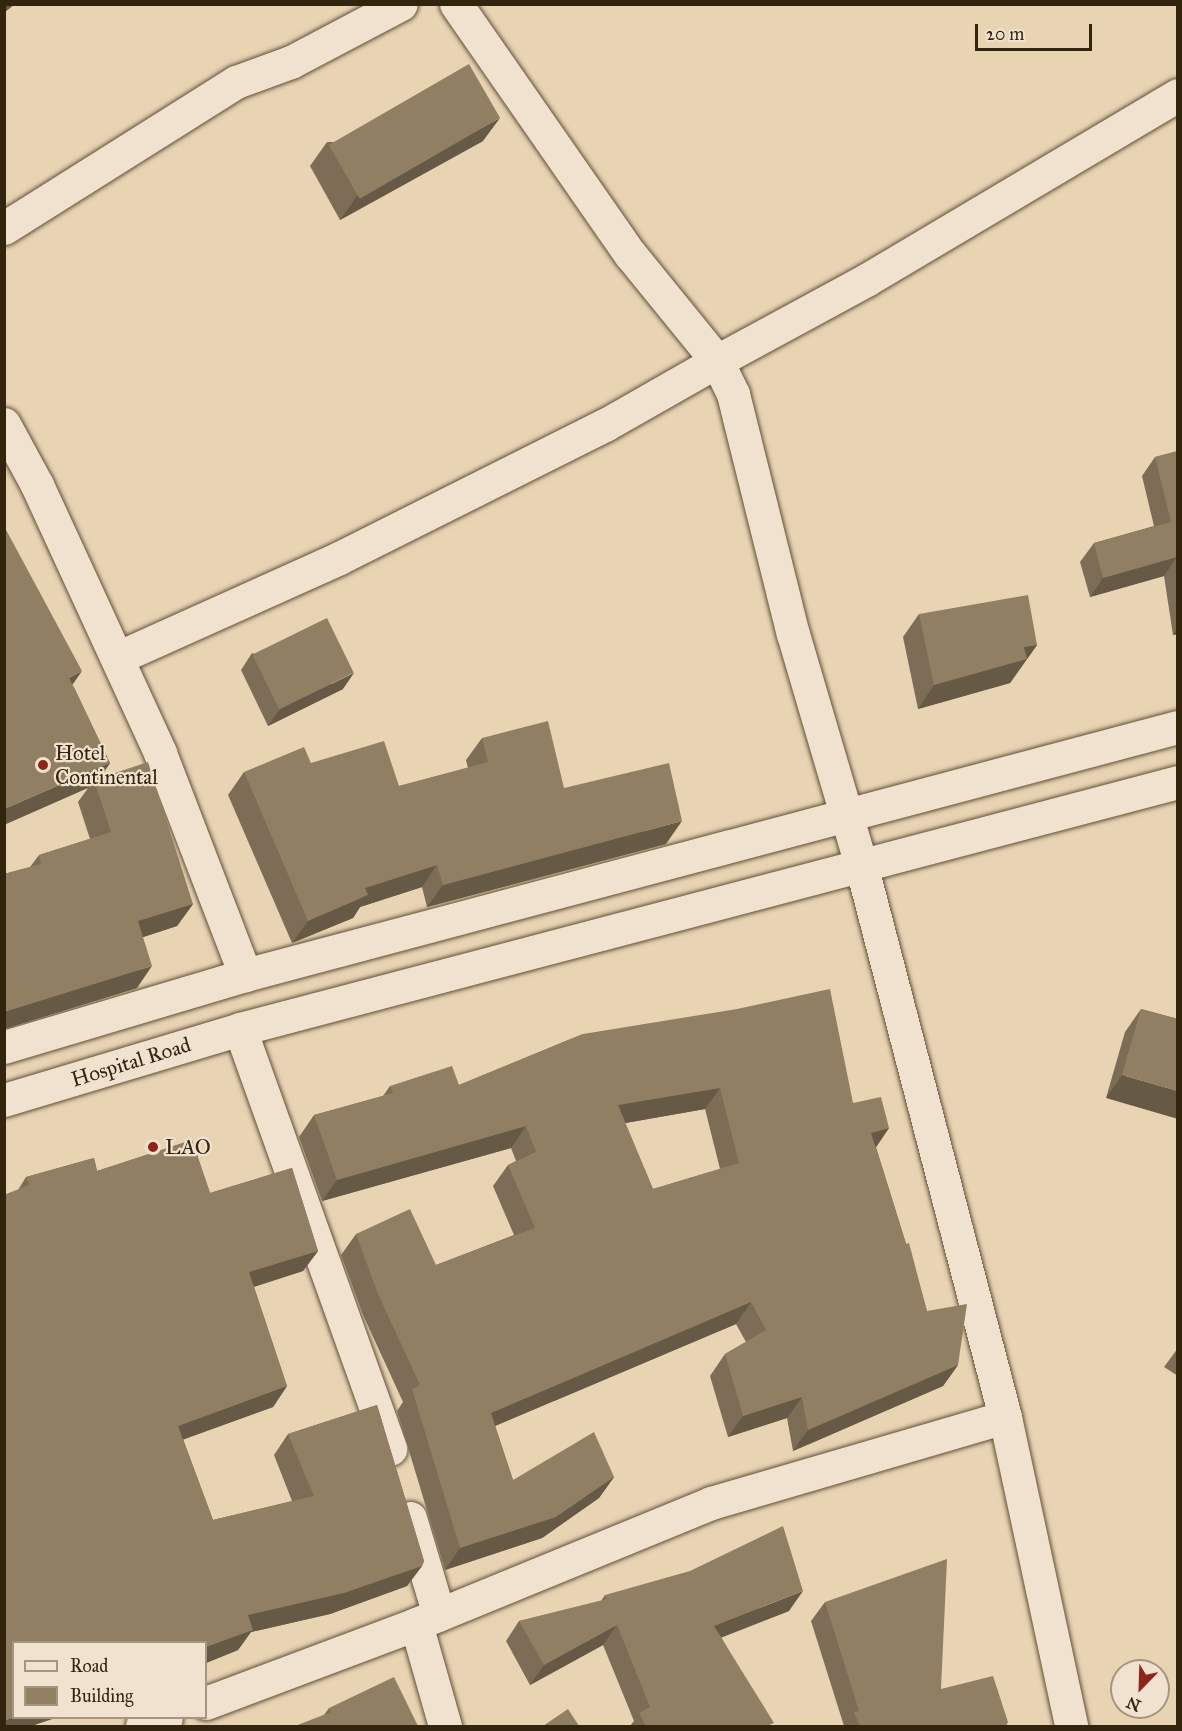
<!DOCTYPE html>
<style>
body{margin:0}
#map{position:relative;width:1182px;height:1731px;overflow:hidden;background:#e8d3b3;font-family:"IM FELL Great Primer",serif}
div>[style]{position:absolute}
.roads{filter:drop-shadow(0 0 2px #605037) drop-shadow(0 0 2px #605037)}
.minor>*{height:33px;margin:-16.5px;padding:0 16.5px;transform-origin:16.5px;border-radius:16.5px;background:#f0e2ce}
.wall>*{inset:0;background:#7d6d56}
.shaded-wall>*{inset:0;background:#665946}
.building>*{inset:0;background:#917f64;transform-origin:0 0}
.dots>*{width:16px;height:16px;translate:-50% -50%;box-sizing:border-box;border:3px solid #f0e2ce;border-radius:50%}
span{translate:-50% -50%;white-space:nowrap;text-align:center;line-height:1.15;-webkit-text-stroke:4.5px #f0e2ce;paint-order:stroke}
.poi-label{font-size:21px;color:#33240e}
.left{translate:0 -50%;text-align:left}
.street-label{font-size:21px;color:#33240e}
.frame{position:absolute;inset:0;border:6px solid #33240e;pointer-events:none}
.legend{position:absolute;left:12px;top:1641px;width:195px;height:78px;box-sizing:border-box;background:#f0e2ce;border:2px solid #a49681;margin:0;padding:8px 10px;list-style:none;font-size:18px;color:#33240e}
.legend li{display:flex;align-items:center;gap:12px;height:30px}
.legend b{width:30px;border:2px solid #a49681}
.north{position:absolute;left:1110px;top:1659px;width:60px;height:60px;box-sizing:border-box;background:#f0e2ce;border:2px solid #a49681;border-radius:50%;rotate:203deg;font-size:16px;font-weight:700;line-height:24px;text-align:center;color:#33240e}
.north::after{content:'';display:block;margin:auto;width:21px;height:27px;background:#8f2418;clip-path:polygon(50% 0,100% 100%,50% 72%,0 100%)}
.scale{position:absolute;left:975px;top:24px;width:117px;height:27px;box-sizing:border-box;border:3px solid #33240e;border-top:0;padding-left:8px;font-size:18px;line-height:21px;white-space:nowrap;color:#33240e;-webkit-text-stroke:4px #f0e2ce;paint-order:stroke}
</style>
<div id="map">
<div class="roads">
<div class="minor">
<div style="left:456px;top:4px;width:305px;rotate:55.2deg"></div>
<div style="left:630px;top:254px;width:138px;rotate:50.9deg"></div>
<div style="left:717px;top:361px;width:172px;rotate:-28.5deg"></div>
<div style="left:868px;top:279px;width:360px;rotate:-30.7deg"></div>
<div style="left:4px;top:228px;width:274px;rotate:-32.2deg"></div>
<div style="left:236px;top:82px;width:59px;rotate:-20deg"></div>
<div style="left:291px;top:62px;width:124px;rotate:-27.8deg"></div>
<div style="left:4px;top:424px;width:69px;rotate:61.6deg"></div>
<div style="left:37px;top:485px;width:295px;rotate:65.3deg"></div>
<div style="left:160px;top:753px;width:238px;rotate:69deg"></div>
<div style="left:117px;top:658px;width:243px;rotate:-24.2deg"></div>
<div style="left:339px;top:558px;width:297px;rotate:-26.6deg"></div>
<div style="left:605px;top:425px;width:129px;rotate:-29.7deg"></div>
<div style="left:717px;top:361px;width:37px;rotate:64deg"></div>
<div style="left:733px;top:394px;width:247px;rotate:76deg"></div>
<div style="left:793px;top:634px;width:244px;rotate:73.6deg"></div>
<div style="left:862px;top:868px;width:567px;rotate:75.4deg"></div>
<div style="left:1005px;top:1417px;width:316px;rotate:77.9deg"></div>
<div style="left:240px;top:1029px;width:446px;rotate:70.3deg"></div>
<div style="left:4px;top:1047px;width:252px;rotate:-16.6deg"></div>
<div style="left:245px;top:975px;width:965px;rotate:-14.89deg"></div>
<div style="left:4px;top:1100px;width:246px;rotate:-16.7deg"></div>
<div style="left:240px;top:1029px;width:970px;rotate:-14.75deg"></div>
<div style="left:410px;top:1518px;width:101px;rotate:73.4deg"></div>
<div style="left:416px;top:1624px;width:106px;rotate:74.1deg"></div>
<div style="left:206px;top:1703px;width:224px;rotate:-20.6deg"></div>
<div style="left:416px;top:1624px;width:319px;rotate:-22.3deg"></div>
<div style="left:711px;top:1503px;width:306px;rotate:-16.3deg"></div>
<div style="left:142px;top:1726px;width:25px;rotate:-18deg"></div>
</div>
</div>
<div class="wall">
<div style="clip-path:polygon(483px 141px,340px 220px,310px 166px,327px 142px)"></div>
<div style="clip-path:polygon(1178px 451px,1178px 634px,1173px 635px,1164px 576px,1090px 597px,1080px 562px,1094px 543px,1154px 526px,1142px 476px,1155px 457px)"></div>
<div style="clip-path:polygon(919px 614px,1037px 645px,1010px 683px,918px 709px,903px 637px)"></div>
<div style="clip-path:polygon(252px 653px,343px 689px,268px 726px,241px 670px)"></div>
<div style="clip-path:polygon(73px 685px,110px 763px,100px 778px,193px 904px,177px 926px,143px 937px,137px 988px,4px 1029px,4px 874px,30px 867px,39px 855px,90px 839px,78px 802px,88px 788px)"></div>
<div style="clip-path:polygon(482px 738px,564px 788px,666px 844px,427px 907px,422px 887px,360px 907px,353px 918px,292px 943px,228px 795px,244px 772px,311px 763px,399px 786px,468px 768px,466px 760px)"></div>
<div style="clip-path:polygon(1141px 1009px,1178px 1019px,1106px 1098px,1125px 1032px)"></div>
<div style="clip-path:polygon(evenodd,583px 1034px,853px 1103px,889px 1128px,876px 1147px,927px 1311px,958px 1365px,943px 1386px,793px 1451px,787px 1418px,728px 1437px,710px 1376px,725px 1354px,746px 1342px,736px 1324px,495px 1426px,513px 1480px,614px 1477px,599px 1498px,542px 1538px,445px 1570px,397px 1411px,403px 1402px,363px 1315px,341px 1255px,356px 1234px,436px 1265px,514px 1235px,493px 1186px,508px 1165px,516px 1161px,511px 1148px,322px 1201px,299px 1137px,314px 1115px,383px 1096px,390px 1086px,459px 1085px,583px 1034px,705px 1109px,720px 1169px,653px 1189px,625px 1123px,705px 1109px)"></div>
<div style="clip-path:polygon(192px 1140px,210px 1193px,292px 1168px,318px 1251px,303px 1271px,254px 1287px,287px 1386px,273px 1407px,183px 1439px,213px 1520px,292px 1501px,274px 1455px,288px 1434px,377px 1405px,424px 1561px,422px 1566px,407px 1586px,330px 1614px,251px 1632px,238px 1650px,206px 1663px,206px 1642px,14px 1642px,14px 1718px,55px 1718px,31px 1726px,4px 1726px,4px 1195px,18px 1190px,26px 1177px,94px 1158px,97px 1171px)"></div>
<div style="clip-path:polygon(1178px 1348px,1178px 1376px,1164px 1367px)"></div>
<div style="clip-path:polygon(605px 1595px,789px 1611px,721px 1637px,771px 1726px,630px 1726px,634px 1721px,603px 1645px,530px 1685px,506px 1641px,519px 1621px,601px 1601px)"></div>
<div style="clip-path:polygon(825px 1602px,941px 1689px,1006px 1726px,844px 1726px,811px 1621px)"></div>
<div style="clip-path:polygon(329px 1708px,418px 1726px,324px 1715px)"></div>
</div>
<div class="shaded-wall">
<div style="clip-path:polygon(4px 4px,15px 4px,4px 13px)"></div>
<div style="clip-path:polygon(500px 118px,483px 141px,340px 220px,357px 196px)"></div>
<div style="clip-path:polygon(1177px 557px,1164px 576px,1090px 597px,1103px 578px)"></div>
<div style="clip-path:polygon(1178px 628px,1178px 634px,1173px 635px)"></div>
<div style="clip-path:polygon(1037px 645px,1010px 683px,918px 709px,934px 685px,1024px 647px)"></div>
<div style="clip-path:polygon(82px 671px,66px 694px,69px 678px)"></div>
<div style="clip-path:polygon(354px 673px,343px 689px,268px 726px,280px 709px)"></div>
<div style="clip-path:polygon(110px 763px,95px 784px,94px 780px,88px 788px,4px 825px,4px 809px)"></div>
<div style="clip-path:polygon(682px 821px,666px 844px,427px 907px,443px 885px)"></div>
<div style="clip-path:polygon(437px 865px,422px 887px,360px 907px,353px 918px,292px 943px,308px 921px,365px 888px)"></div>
<div style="clip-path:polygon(193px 904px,177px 926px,122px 944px,138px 921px)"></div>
<div style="clip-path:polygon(152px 966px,137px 988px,4px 1029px,4px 1012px)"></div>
<div style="clip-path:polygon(1122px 1075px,1178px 1091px,1178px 1119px,1106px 1098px)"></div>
<div style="clip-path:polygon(720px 1088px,705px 1109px,603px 1127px,618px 1105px)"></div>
<div style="clip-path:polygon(526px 1126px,511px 1148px,322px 1201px,337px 1180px)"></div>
<div style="clip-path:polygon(889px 1128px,874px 1150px,871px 1133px)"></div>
<div style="clip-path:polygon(318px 1251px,303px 1271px,234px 1293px,249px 1272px)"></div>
<div style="clip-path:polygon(751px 1302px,736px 1324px,476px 1434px,491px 1413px)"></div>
<div style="clip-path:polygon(958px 1365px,943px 1386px,793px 1451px,808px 1430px)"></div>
<div style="clip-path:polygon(287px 1386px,273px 1407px,163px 1447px,178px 1426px)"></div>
<div style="clip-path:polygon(802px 1397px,787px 1418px,728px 1437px,743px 1416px)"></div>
<div style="clip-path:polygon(614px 1477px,599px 1498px,542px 1538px,445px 1570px,460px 1548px)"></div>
<div style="clip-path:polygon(422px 1566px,407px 1586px,330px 1614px,251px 1632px,238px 1650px,206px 1663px,206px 1647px,248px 1615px)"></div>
<div style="clip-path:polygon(803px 1591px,789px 1611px,700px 1646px,714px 1626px)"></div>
<div style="clip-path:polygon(617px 1625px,603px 1645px,530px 1685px,544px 1665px)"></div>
<div style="clip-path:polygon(14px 1717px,55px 1718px,31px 1726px,4px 1726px,4px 1721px)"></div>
</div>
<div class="building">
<div style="left:469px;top:64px;width:62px;height:162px;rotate:60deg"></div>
<div style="clip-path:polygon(1178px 451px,1178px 558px,1177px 557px,1103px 578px,1094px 543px,1171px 522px,1155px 457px)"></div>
<div style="clip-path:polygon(4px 526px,82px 671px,69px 678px,110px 763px,4px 809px)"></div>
<div style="clip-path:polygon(1028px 595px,1037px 645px,1024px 647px,1027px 659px,934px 685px,919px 614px)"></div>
<div style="left:327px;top:618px;width:61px;height:83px;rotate:64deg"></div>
<div style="clip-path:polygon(548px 721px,564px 788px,669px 763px,682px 821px,443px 885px,437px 865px,365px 888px,368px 895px,308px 921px,244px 772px,304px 747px,311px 763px,384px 741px,399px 786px,488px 762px,482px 738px)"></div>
<div style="clip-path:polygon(148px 762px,193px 904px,138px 921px,152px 966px,4px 1012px,4px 874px,41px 864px,39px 855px,111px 832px,94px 780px)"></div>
<div style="clip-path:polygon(evenodd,830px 989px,853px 1103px,881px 1097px,889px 1128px,871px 1133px,906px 1244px,909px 1243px,927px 1311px,967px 1304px,958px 1365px,808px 1430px,802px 1397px,743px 1416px,725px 1354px,766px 1330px,751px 1302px,491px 1413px,513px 1480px,594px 1432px,614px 1477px,556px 1517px,460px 1548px,412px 1389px,420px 1385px,378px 1294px,356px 1234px,410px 1209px,436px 1265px,535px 1228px,508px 1165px,536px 1152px,526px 1126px,337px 1180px,314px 1115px,393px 1093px,390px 1086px,452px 1066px,459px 1085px,583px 1034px,737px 1009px,830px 989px,720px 1088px,739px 1163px,653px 1189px,618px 1105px,720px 1088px)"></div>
<div style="clip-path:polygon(1141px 1009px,1178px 1019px,1178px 1091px,1122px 1075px)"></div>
<div style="clip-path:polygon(192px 1140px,210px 1193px,292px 1168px,318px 1251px,249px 1272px,287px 1386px,178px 1426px,213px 1520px,314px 1496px,288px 1434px,377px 1405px,424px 1561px,422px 1566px,344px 1593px,248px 1615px,253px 1630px,206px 1647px,206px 1642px,14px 1642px,14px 1717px,4px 1721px,4px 1195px,29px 1185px,26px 1177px,94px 1158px,97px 1171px)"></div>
<div style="clip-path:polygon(783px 1526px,803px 1591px,714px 1626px,774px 1723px,766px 1726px,646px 1726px,639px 1713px,650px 1707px,617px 1625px,544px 1665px,519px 1621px,607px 1599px,605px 1595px,690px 1571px)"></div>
<div style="clip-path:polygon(947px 1559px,941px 1689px,993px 1676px,1008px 1722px,1006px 1726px,860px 1726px,854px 1712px,859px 1711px,825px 1602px)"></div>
<div style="clip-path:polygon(394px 1677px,418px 1726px,295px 1726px,331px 1712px,329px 1708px)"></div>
<div style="clip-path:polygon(568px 1709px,579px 1726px,543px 1726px)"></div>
</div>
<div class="dots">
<div style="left:43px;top:765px;background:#8f2418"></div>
<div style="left:153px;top:1147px;background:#8f2418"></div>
</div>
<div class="poi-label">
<span class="left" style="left:55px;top:765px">Hotel<br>Continental</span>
<span class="left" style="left:165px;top:1147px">LAO</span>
</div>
<div class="street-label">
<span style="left:131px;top:1062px;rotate:-17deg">Hospital Road</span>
</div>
<div class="frame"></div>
<ul class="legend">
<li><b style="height:8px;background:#f0e2ce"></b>Road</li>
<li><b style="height:16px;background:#917f64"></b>Building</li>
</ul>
<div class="north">N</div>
<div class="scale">20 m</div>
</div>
